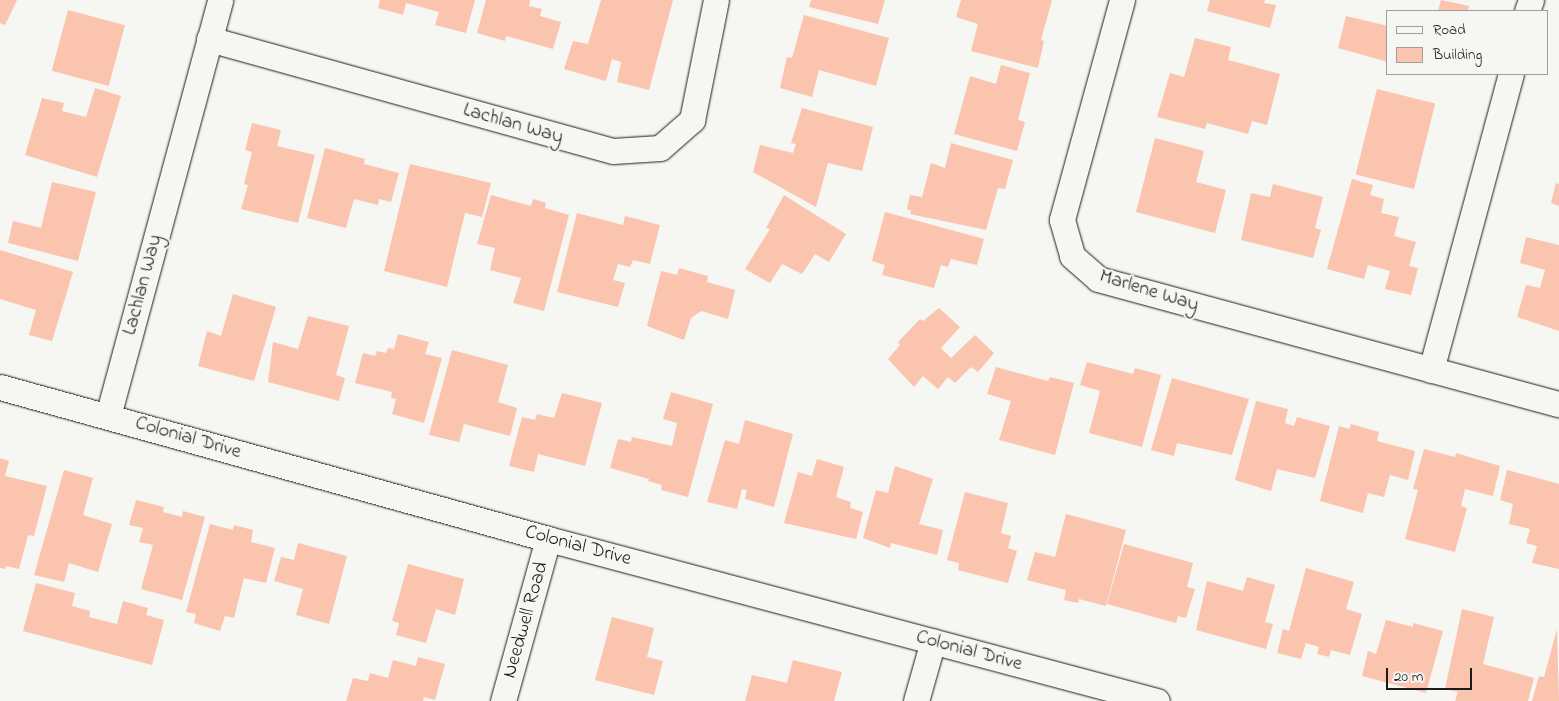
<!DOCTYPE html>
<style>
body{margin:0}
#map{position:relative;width:1559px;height:701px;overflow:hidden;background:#f6f6f2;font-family:"Indie Flower",sans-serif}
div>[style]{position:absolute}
.building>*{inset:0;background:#fbc4ae;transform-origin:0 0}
.roads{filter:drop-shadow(0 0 1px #1c1c1c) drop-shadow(0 0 1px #1c1c1c)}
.minor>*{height:25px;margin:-12.5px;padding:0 12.5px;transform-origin:12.5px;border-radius:12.5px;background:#f6f6f2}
span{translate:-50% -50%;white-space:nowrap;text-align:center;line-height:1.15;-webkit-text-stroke:4px #f6f6f2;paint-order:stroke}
.street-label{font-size:20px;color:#1c1c1c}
.legend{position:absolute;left:1386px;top:10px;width:162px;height:65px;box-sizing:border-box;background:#f6f6f2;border:1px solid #9f9f9c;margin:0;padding:6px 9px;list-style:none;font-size:15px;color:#1c1c1c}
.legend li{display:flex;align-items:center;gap:10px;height:25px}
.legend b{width:25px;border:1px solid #9f9f9c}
.scale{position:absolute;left:1386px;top:668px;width:86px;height:22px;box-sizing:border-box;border:2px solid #1c1c1c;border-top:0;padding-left:6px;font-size:15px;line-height:18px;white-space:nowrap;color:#1c1c1c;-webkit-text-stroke:4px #f6f6f2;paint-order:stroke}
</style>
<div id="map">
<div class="building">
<div style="clip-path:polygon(0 0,17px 0,5px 25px,0 23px)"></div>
<div style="clip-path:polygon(380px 0,475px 0,466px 33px,435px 25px,439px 12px,406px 3px,403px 15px,378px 8px)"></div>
<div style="clip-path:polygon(486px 0,530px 0,529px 6px,542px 9px,540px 16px,561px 22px,553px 49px,506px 36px,505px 41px,477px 33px)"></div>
<div style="clip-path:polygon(601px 0,673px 0,649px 90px,617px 82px,621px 62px,612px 59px,606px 81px,564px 69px,573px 41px,588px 44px)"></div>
<div style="clip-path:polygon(811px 0,885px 0,878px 24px,809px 7px)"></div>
<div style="clip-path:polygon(961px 0,1052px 0,1041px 40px,1044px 41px,1038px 68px,971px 51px,978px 24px,956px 17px)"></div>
<div style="clip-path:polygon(1210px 0,1265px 0,1264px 3px,1276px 5px,1270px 28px,1207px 11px)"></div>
<div style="clip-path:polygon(1441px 0,1469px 6px,1468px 11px,1438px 11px)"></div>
<div style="left:68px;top:10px;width:59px;height:63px;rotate:15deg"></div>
<div style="clip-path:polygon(804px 15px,889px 38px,876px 86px,819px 70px,812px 97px,780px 88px,787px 57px,792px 58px)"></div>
<div style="clip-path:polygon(1346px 16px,1388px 26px,1388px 62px,1338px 48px)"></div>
<div style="clip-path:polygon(1195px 38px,1231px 47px,1228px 60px,1280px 74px,1267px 125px,1252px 121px,1248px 134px,1207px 123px,1205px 129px,1157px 117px,1170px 73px,1184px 77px)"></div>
<div style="clip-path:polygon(1001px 65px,1030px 73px,1018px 120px,1025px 122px,1017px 151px,954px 134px,970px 76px,996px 84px)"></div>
<div style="clip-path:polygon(95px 88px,121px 96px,97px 177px,25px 155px,42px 98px,64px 103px,62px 111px,86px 117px)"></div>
<div style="left:1377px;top:89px;width:60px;height:88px;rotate:14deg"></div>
<div style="clip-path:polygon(802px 108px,873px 127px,862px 171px,828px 163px,816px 207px,753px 172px,760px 145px,793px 153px,796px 144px,791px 143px)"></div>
<div style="clip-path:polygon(252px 123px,281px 130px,277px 146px,315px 155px,298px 223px,241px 209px,248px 185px,244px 184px,252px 152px,245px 150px)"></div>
<div style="clip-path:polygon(1155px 138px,1204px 151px,1196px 182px,1226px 190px,1215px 233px,1136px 212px)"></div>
<div style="clip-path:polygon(951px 143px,1013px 160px,1005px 189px,998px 188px,986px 230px,910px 214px,911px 211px,907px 209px,910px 195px,922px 197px,931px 163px,945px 168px)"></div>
<div style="clip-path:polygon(325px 148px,365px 159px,364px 164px,399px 173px,391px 202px,379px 199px,378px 205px,354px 199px,346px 228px,307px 218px)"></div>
<div style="clip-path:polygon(410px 164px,491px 183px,482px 217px,465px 213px,447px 287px,384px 271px)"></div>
<div style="clip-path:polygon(1352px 179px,1373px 185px,1370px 195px,1384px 199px,1381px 213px,1399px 217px,1394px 236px,1416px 242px,1409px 266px,1418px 268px,1411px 295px,1385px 289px,1390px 271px,1368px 265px,1364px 279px,1327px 269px)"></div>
<div style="clip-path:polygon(52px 182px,96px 192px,78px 261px,8px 243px,13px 221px,41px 228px)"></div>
<div style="clip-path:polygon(1556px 183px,1559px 184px,1559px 206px,1551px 203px)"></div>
<div style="clip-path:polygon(1273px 184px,1323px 197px,1315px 228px,1321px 230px,1313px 258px,1241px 240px,1251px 193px,1270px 197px)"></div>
<div style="clip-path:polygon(491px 195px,531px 206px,533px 199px,546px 203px,545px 208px,569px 215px,544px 311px,513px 303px,521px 278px,490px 270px,495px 248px,477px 244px)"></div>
<div style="clip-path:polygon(784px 195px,846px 234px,829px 262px,815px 254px,802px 274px,782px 264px,770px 283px,745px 269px,770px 229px,766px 228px)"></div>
<div style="clip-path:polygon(885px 212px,984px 239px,977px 265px,951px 259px,948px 267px,941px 265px,934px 288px,882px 275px,885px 265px,872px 261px)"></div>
<div style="clip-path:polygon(577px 213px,623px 225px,625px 216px,660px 225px,650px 264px,633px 260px,630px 267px,618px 264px,613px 280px,625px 283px,618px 307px,557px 292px)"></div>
<div style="clip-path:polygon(1526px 237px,1559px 245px,1559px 331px,1517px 317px,1526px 285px,1540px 288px,1545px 270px,1520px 263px)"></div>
<div style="clip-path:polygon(0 250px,73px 272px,52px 341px,29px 335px,36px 310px,0 299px)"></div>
<div style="clip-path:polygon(679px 268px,708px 276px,707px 282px,735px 290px,728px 319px,701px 311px,691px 318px,684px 340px,647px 326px,661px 271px,677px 275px)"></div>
<div style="clip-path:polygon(233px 294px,276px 307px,254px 381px,198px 366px,207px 331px,221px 336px)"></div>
<div style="clip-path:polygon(939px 308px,960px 327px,941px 348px,951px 358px,975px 335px,994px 353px,978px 372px,971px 367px,955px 383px,948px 377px,938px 389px,923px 376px,914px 387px,888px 359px,900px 345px,898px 342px,920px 319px,923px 321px)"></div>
<div style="clip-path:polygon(308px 316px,349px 326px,336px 375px,345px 378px,339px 401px,268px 382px,273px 342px,298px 349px)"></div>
<div style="clip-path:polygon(398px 334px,429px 342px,425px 354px,442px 358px,424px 423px,392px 414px,396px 399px,391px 398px,392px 392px,355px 383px,363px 353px,375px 356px,377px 351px,386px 353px,388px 348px,394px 349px)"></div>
<div style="clip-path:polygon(452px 350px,508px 365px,498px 402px,517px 408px,510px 436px,464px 424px,459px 442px,429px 435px)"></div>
<div style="clip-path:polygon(1087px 362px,1133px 374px,1135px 368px,1161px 375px,1142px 447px,1089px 433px,1100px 391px,1080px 385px)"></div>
<div style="clip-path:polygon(996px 367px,1048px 381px,1050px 377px,1074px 383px,1055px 455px,999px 440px,1011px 401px,987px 394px)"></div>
<div style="clip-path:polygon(1172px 378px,1249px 399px,1232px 455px,1177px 443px,1174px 456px,1151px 450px)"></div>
<div style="clip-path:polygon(671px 392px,713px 404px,688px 497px,661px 490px,662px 485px,648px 481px,649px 479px,610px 468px,618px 439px,631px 442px,632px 437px,672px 446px,677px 423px,663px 419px)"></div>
<div style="clip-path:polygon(562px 393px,602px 403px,585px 466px,538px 454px,534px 472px,509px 466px,522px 417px,535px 420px,537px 414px,554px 418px)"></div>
<div style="clip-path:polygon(1256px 401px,1288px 409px,1285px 423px,1294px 426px,1297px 417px,1330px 426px,1315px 478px,1277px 469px,1271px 491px,1235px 480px)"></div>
<div style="clip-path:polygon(745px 420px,793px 434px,774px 507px,745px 499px,747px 490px,742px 489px,737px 509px,707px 502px,725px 440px,739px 444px)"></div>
<div style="clip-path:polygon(1351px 424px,1379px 432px,1377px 441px,1415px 451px,1408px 480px,1390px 475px,1384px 497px,1368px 493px,1363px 513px,1320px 501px,1339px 426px,1349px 429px)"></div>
<div style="clip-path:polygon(1424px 449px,1455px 457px,1456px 453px,1500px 466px,1493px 496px,1465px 489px,1461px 506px,1467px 508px,1455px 552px,1405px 539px,1418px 490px,1413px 489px)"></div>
<div style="clip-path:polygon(0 458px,9px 461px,5px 476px,47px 486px,34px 536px,28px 535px,19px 569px,6px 566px,5px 569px,0 568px)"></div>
<div style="clip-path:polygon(817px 459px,844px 467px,836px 497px,851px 502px,850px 508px,863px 512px,856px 539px,784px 523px,798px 472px,812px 476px)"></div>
<div style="clip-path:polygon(895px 466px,933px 479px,919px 524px,943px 530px,937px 555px,891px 543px,890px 548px,863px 538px,876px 490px,888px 493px)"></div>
<div style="clip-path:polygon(64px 470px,93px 478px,83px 515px,112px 524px,98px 572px,69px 563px,64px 582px,34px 575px)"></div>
<div style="clip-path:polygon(1507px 470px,1559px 484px,1559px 569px,1532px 563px,1537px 546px,1526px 543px,1530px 529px,1509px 524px,1513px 504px,1500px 500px)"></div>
<div style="clip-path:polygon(965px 492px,1008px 503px,1001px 533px,1011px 536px,1008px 548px,1017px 551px,1008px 583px,958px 570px,959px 563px,947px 560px)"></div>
<div style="clip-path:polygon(136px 500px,164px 507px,163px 512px,182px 517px,183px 511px,205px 517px,182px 600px,141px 589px,153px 545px,139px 542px,143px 528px,129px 525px)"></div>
<div style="clip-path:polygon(1066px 514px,1126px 530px,1106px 606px,1079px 599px,1078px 603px,1064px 600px,1066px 590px,1027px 580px,1035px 552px,1055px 557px)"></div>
<div style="clip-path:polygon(210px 524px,233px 530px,234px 525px,253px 530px,251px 542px,275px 548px,266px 583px,244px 578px,234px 618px,225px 616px,220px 631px,194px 623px,196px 614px,186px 612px)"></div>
<div style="clip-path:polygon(298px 543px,347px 556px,329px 624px,296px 615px,303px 589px,274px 581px,281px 557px,294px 560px)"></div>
<div style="clip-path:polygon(1124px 544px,1193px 563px,1187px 587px,1195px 589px,1186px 618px,1178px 616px,1176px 623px,1107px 604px)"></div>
<div style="clip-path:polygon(408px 564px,464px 579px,455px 615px,436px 609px,426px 643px,396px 635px,399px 623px,392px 621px)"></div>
<div style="clip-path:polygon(1306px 568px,1354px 582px,1346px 609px,1362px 614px,1350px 655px,1331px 650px,1329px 657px,1317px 654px,1319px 647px,1306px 643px,1301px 659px,1277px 653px,1283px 629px,1289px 631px)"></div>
<div style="clip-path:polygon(1247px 577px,1275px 585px,1265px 622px,1273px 624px,1266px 649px,1196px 630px,1207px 581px,1243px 591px)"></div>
<div style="clip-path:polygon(36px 583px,75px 593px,72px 606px,90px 611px,89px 617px,117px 624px,123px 601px,148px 608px,146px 615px,164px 620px,152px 665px,23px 631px)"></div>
<div style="clip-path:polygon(1462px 609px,1494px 617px,1483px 664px,1534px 678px,1528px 701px,1455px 701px,1458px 692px,1445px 689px)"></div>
<div style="clip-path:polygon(612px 617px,654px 628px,647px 657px,663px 661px,654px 695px,595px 680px)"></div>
<div style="clip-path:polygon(1386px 620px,1413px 627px,1413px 623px,1443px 631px,1426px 693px,1362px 676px,1368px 651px,1376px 654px)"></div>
<div style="clip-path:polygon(1557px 629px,1559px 701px,1532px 701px,1539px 676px,1544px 677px)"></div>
<div style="clip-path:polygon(418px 657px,445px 664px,435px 700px,424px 697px,423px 701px,346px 701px,353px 678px,368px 681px,370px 673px,388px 678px,393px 660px,416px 666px)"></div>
<div style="clip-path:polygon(793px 660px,842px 672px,834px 701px,745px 701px,752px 675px,787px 683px)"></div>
</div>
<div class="roads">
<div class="minor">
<div style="left:1122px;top:0;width:228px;rotate:105.3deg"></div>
<div style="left:1062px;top:220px;width:37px;rotate:74deg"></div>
<div style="left:1072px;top:256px;width:35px;rotate:41deg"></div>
<div style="left:1098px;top:279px;width:478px;rotate:15.2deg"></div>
<div style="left:1527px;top:11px;width:12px;rotate:-70deg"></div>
<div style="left:209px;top:39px;width:419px;rotate:15.5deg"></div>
<div style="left:613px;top:151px;width:47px;rotate:-3.7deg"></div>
<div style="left:660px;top:148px;width:43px;rotate:-41.2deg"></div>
<div style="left:692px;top:120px;width:122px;rotate:-78.7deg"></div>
<div style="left:1431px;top:370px;width:307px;rotate:-74.9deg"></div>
<div style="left:0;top:387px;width:569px;rotate:15.5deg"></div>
<div style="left:548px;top:539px;width:630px;rotate:14.9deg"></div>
<div style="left:108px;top:416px;width:431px;rotate:-74.9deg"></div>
<div style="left:503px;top:701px;width:168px;rotate:-74.5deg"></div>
<div style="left:916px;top:701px;width:62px;rotate:-74.2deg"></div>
</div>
</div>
<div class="street-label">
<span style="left:513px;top:124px;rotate:16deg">Lachlan Way</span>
<span style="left:143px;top:285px;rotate:-75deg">Lachlan Way</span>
<span style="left:1149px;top:291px;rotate:17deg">Marlene Way</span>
<span style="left:188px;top:438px;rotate:16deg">Colonial Drive</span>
<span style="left:578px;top:546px;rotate:15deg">Colonial Drive</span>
<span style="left:526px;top:620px;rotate:-74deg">Needwell Road</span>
<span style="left:969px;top:651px;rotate:15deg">Colonial Drive</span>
</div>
<ul class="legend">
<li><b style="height:6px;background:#f6f6f2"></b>Road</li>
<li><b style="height:14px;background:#fbc4ae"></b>Building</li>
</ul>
<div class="scale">20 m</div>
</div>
